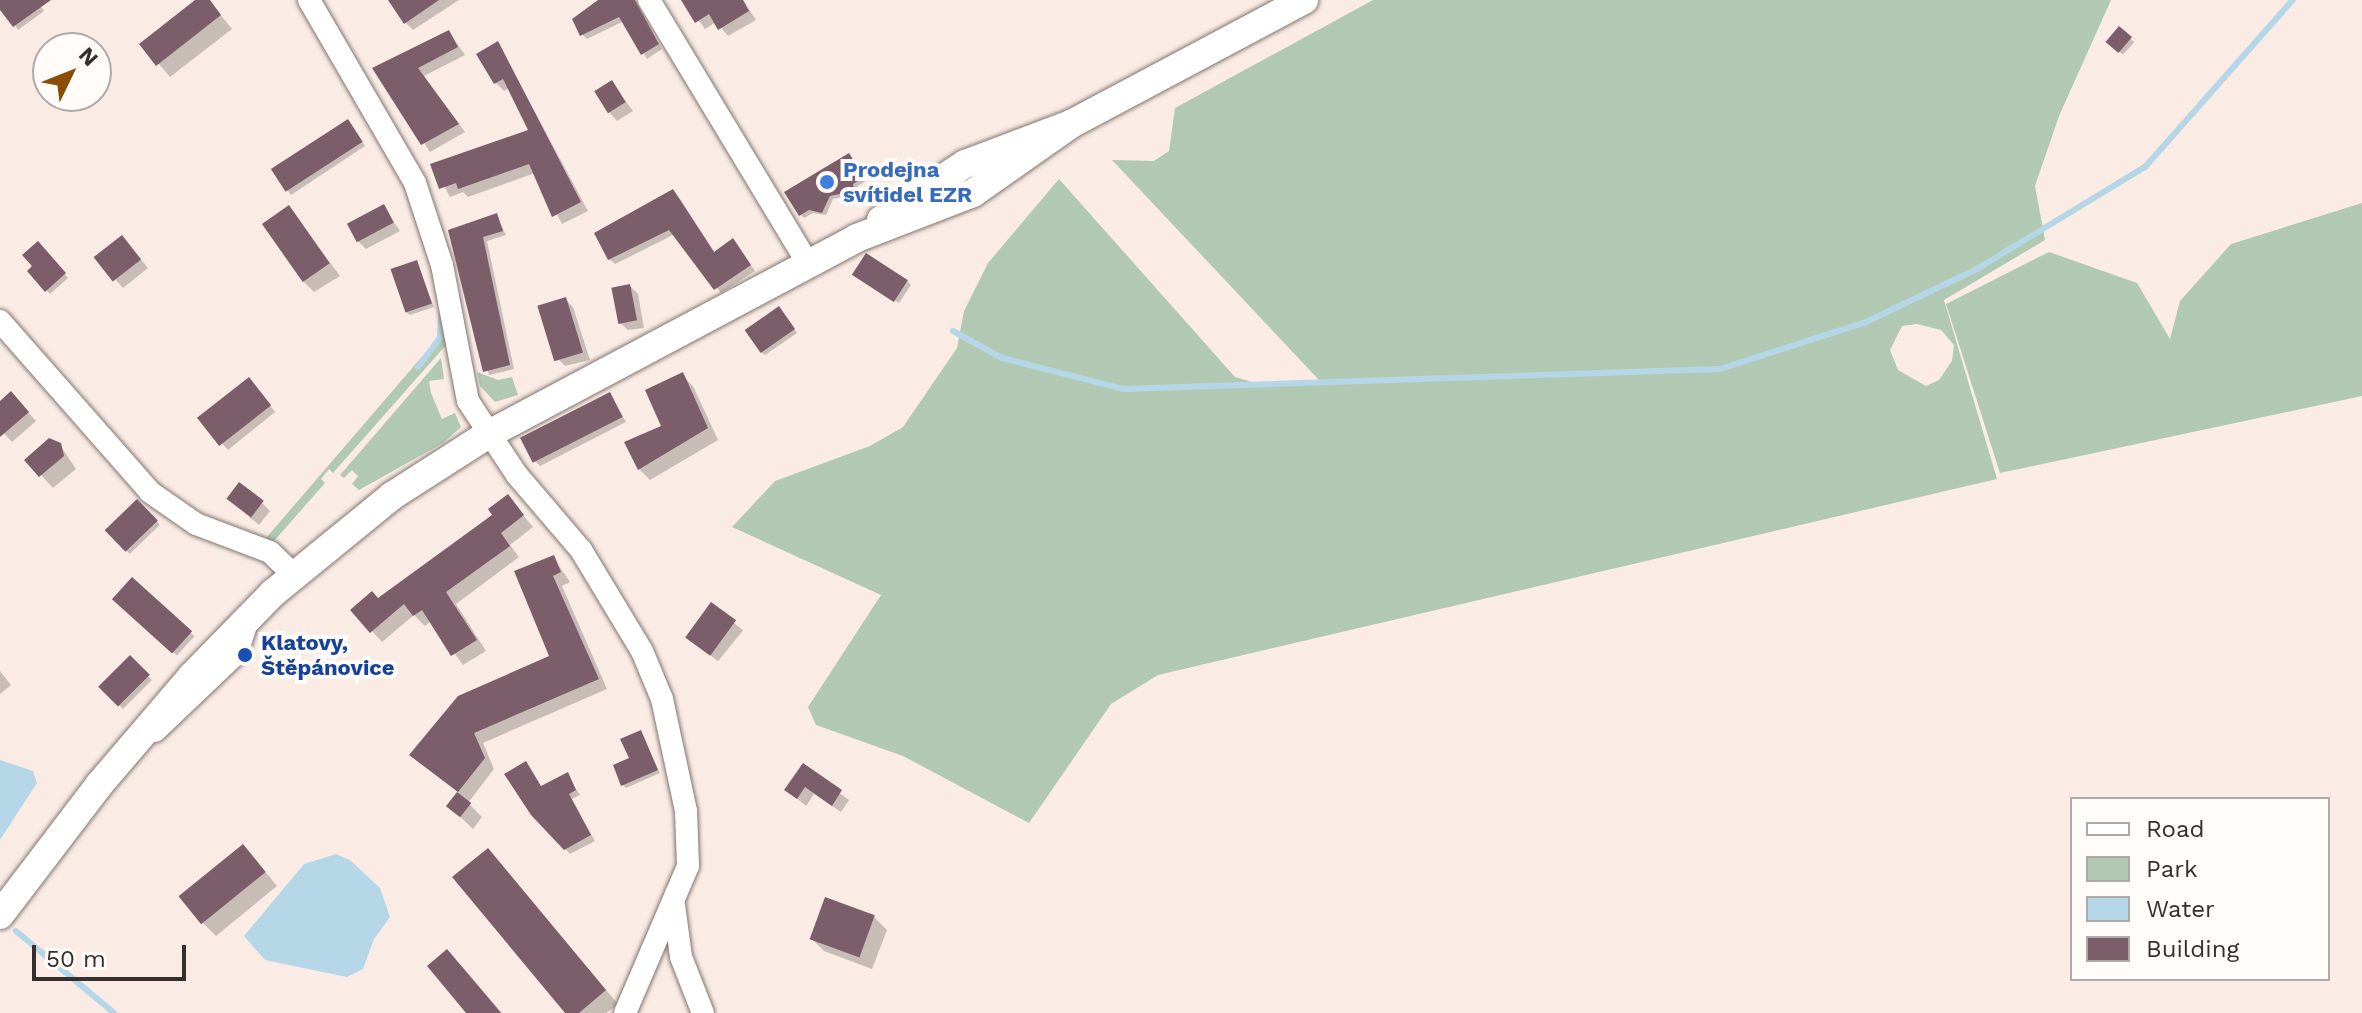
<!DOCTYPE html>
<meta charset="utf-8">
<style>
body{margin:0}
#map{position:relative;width:2362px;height:1013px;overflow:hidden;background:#faece5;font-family:"Work Sans",sans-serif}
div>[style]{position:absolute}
.green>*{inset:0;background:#b1c9b3}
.water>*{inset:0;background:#b5d6e6}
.shadow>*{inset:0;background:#0003;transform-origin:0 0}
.stream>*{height:6px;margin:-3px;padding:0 3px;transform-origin:3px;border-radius:3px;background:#b5d6e6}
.building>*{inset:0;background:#7b5e6a;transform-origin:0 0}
.roads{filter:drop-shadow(0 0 2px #81756f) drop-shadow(0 0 2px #81756f)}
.minor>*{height:22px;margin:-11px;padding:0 11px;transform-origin:11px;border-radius:11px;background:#fff}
.major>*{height:28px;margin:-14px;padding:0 14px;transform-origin:14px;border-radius:14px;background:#fff}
.dots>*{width:22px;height:22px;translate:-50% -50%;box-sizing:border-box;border:4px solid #fffcfa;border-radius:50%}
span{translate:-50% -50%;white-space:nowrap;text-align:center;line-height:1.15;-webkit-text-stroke:8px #fffcfa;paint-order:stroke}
.shop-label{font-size:22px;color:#366cbe;font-weight:700}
.left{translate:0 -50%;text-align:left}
.transit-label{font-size:22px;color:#164399;font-weight:700}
.legend{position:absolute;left:2070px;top:797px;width:260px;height:184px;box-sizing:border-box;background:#fffcfa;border:2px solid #aeaaa8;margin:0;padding:10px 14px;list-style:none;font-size:24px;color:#35302e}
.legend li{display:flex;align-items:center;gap:16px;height:40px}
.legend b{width:40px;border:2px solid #aeaaa8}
.north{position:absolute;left:32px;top:32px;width:80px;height:80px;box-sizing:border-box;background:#fffcfa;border:2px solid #aeaaa8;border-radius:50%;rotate:47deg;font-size:22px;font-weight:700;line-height:32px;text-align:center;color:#35302e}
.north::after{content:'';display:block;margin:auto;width:28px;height:36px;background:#884e05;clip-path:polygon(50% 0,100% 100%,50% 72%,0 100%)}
.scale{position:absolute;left:32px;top:945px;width:154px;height:36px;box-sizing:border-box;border:4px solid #35302e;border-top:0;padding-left:10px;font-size:24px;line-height:28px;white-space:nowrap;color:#35302e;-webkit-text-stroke:6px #fffcfa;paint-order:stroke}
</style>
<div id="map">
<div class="green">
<div style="clip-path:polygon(evenodd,1373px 0,2111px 0,2059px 116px,2035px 186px,2045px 240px,1944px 300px,1997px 479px,1158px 675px,1111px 704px,1029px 823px,903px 756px,816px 725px,808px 707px,881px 595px,732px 527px,775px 481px,870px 446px,903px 427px,957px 348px,964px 311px,988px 263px,1059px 179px,1235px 377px,1255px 383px,1320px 381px,1112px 160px,1154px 161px,1169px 151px,1175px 108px,1373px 0,1917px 324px,1941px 330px,1954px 345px,1952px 361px,1939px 380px,1926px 386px,1898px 370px,1890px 350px,1902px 326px,1917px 324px)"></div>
<div style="clip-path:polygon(2362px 203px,2362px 396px,2000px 473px,1946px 304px,2049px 252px,2137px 283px,2170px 339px,2180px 301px,2231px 244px)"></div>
<div style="clip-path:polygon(444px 331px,446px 345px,333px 473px,329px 469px,321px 479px,325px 483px,274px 541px,266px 538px)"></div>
<div style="clip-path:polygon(441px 358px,444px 379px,429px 381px,431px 393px,442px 419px,455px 413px,461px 427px,443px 443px,359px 490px,352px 484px,358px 476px,352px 470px,344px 478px,340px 475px)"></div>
<div style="clip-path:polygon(477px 372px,498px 380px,512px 377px,518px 395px,495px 402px,480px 386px)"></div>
</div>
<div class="water">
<div style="clip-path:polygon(0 760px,33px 771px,37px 783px,0 840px)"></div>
<div style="clip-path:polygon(336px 854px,350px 860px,380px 888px,390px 917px,374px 939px,363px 969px,347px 977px,265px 960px,244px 936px,304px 864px)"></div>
</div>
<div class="shadow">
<div style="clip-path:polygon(0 0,36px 0,44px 11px,18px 30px)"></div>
<div style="clip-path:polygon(198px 0,208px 0,232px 29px,170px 77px,142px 44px)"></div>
<div style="clip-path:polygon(402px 0,459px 0,413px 30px,405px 22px)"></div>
<div style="clip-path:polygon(609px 0,633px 0,662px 49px,647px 59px,624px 21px,587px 39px,582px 34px)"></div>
<div style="clip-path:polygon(684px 0,743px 0,756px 20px,728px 36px,716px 22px,705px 29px)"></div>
<div style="left:2119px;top:28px;width:21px;height:17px;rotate:43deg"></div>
<div style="clip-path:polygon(449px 32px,465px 55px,424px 76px,465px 132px,430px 152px,375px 69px)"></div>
<div style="clip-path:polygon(498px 43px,588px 211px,562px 224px,535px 173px,468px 197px,463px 192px,450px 197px,433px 165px,530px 131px,509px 88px,504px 91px,496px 83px)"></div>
<div style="clip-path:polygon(612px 83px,633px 111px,617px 121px,609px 112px)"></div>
<div style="clip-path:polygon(351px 125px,365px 146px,291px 195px,273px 169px)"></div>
<div style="clip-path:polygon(852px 159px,866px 181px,856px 187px,856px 194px,833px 199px,826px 215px,813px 213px,804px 218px,801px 215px)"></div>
<div style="clip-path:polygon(678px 196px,715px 253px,738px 246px,755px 271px,721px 293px,675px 234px,615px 264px,609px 259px)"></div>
<div style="clip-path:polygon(289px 207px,340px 276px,314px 292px,303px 281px)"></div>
<div style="clip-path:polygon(383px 207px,400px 231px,366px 249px,358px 241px)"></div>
<div style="clip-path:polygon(496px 215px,506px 235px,487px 241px,514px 369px,489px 375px,451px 231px)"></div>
<div style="clip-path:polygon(38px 244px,68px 278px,50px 294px,30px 271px)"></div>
<div style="clip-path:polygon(130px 246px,148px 268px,123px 288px,115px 279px)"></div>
<div style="clip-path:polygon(416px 262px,434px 307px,410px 315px,406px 312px)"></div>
<div style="clip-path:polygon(858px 278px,907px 281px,911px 285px,899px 303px)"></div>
<div style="clip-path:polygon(630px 286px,638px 294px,644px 328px,628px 330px,619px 322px)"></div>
<div style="clip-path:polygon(565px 299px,573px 307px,590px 360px,565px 366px,557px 358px)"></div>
<div style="clip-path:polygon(782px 312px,797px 333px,765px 355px,761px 352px)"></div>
<div style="clip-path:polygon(682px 375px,693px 386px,718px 440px,650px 480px,639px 469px,664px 427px)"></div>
<div style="clip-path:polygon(254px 385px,275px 412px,228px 450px,200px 419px)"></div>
<div style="clip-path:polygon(610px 395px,626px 422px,540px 466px,535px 461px,523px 439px)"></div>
<div style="clip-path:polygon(19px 402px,36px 421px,12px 442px,0 429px,0 404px)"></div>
<div style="clip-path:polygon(60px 445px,76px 469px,53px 488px,27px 460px)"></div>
<div style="clip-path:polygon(508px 497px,533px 527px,510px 545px,519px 557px,456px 604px,486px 651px,463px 665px,431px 621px,425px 626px,414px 615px,382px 642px,353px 610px,378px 600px,494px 515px)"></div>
<div style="clip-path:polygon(228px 499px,262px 503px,270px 511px,259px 525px)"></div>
<div style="left:137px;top:501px;width:33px;height:42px;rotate:46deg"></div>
<div style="clip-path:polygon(553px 557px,570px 582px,562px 586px,607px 689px,483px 743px,494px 769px,468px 803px,482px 817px,473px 829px,449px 806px,459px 793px,412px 755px,552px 657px,516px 572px)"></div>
<div style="left:132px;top:580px;width:84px;height:26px;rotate:42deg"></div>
<div style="left:712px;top:605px;width:40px;height:40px;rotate:39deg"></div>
<div style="left:130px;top:658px;width:31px;height:41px;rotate:45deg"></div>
<div style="clip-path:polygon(0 671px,11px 685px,0 694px)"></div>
<div style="clip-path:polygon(640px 732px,660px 773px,626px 788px,623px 785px)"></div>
<div style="clip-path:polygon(803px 766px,849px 800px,841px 812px,814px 794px,806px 806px,787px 790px)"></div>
<div style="clip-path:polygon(567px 775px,580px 795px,572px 799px,595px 841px,570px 854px,533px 814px,542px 788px)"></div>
<div style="clip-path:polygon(488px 850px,618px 1004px,606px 1013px,568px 1013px)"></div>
<div style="clip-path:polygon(255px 859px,277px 886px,216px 936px,203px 923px)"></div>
<div style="clip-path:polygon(874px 917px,887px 930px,872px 969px,824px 951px,812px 939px)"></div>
<div style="clip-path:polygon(460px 964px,502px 1013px,469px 1013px)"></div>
</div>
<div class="stream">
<div style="left:953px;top:331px;width:56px;rotate:28.9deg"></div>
<div style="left:1002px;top:358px;width:126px;rotate:14.3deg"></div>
<div style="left:1124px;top:389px;width:596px;rotate:-1.92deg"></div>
<div style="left:1720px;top:369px;width:153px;rotate:-17.8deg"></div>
<div style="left:1866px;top:322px;width:123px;rotate:-25.5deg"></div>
<div style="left:1977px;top:269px;width:197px;rotate:-31.3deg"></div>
<div style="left:2145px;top:167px;width:223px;rotate:-48.5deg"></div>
<div style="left:418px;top:367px;width:36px;rotate:-53deg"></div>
<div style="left:440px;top:338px;width:22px;rotate:-87deg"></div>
<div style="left:16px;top:931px;width:128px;rotate:39.9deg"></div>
</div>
<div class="building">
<div style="clip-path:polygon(0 0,51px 0,13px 27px,0 10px)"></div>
<div style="clip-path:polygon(195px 0,210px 0,221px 15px,156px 66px,139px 44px)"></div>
<div style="clip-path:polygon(388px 0,439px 0,404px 24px)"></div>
<div style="clip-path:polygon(598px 0,635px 0,659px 44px,641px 55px,619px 17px,580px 36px,572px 19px)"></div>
<div style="clip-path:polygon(681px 0,743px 0,749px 11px,718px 30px,709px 14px,695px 23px)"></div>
<div style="left:2119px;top:26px;width:17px;height:21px;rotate:40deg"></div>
<div style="clip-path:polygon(449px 30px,458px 47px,418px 68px,459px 124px,421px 145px,372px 68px)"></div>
<div style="clip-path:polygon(498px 41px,581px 202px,552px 217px,529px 164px,458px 189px,456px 183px,439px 189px,430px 164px,528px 130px,503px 79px,494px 84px,476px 54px)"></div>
<div style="left:612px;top:80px;width:26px;height:21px;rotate:58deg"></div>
<div style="left:348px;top:119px;width:27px;height:92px;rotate:57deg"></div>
<div style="clip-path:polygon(849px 153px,864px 177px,853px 184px,854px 191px,830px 196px,822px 213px,809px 210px,799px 216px,784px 192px)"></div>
<div style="clip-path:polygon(673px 189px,714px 252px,733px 238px,751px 265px,714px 290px,669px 230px,608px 260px,594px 233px)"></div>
<div style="left:384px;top:204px;width:21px;height:42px;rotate:62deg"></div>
<div style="left:289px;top:205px;width:71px;height:33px;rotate:55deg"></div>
<div style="clip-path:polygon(497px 213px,503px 231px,483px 237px,510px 365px,483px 372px,448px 230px)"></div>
<div style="left:122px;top:235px;width:31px;height:36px;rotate:52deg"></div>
<div style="clip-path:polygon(38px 241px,66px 273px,45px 292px,27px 271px,32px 266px,22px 255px)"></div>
<div style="left:866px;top:253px;width:50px;height:26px;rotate:33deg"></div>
<div style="left:417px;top:260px;width:46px;height:28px;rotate:71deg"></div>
<div style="left:630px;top:284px;width:37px;height:19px;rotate:79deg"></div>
<div style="left:566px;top:297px;width:58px;height:30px;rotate:73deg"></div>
<div style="left:779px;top:306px;width:28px;height:42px;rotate:55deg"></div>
<div style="clip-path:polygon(683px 372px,708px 428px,638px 470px,624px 442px,661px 426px,645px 390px)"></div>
<div style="left:249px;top:377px;width:36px;height:66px;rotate:52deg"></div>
<div style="clip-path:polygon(11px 391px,29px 412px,0 437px,0 401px)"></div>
<div style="left:610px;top:392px;width:28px;height:101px;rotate:63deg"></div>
<div style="clip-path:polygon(49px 438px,61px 443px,64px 456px,39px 477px,24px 460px)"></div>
<div style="left:239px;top:482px;width:31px;height:21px;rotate:37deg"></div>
<div style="clip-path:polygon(508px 494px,524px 515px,501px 533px,510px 546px,446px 592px,477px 640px,451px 656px,422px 610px,413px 616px,404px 604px,370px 633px,350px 610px,372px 591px,378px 598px,492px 515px,488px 509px)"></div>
<div style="left:137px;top:499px;width:30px;height:45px;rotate:46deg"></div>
<div style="clip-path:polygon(554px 555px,561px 572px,553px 576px,599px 679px,474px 733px,485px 758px,458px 792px,409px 755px,458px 696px,549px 656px,514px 571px)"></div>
<div style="left:132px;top:577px;width:81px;height:30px;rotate:42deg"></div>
<div style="left:711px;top:602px;width:31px;height:44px;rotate:36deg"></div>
<div style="left:130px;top:655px;width:28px;height:45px;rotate:45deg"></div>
<div style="clip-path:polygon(641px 730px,658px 770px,621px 786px,613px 765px,629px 758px,620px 739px)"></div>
<div style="clip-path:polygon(526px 761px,541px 786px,568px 772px,576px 790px,569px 794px,591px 835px,564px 850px,531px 815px,504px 774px)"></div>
<div style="clip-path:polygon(803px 763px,842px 790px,832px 806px,805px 787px,797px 799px,784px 790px)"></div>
<div style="left:457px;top:792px;width:18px;height:18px;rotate:38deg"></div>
<div style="left:243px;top:844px;width:36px;height:83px;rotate:51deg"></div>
<div style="clip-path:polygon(488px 848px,606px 990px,579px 1013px,565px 1013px,452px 877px)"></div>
<div style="left:825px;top:897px;width:53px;height:45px;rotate:20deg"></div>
<div style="clip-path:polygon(447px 949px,501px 1013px,466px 1013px,427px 966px)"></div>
</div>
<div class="roads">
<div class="minor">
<div style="left:309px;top:0;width:211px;rotate:59.9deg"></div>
<div style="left:415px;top:183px;width:86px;rotate:71.8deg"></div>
<div style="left:442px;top:265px;width:138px;rotate:79.2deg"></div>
<div style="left:468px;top:401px;width:89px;rotate:56.5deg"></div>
<div style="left:517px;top:475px;width:99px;rotate:49.5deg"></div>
<div style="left:581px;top:550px;width:118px;rotate:58.9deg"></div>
<div style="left:642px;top:651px;width:52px;rotate:67.4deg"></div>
<div style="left:662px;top:699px;width:115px;rotate:77.9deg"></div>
<div style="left:686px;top:811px;width:55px;rotate:87.9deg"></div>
<div style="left:688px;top:866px;width:160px;rotate:113.2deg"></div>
<div style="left:649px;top:0;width:308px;rotate:58.9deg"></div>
<div style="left:0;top:321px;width:227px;rotate:48.7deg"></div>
<div style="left:150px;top:492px;width:56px;rotate:34.8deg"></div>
<div style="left:196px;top:524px;width:79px;rotate:20.7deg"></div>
<div style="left:270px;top:552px;width:33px;rotate:44deg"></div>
<div style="left:155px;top:731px;width:113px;rotate:-43.6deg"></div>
<div style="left:237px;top:653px;width:33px;rotate:-72deg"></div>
<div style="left:674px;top:905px;width:52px;rotate:82.3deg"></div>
<div style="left:681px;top:957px;width:60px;rotate:68.6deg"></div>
</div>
<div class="major">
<div style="left:881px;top:220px;width:101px;rotate:-33.7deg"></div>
<div style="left:965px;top:164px;width:113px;rotate:-20.7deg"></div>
<div style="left:1071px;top:124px;width:264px;rotate:-28deg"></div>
<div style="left:0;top:915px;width:163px;rotate:-52.7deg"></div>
<div style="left:99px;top:785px;width:143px;rotate:-49.5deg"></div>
<div style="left:192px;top:676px;width:116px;rotate:-45.7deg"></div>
<div style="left:273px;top:593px;width:154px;rotate:-39.2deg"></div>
<div style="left:392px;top:496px;width:113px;rotate:-32.7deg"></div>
<div style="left:487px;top:435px;width:419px;rotate:-28deg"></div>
<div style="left:857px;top:238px;width:124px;rotate:-21.2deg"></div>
<div style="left:973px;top:193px;width:120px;rotate:-35.1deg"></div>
</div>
</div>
<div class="dots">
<div style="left:827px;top:182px;background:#3f7fe0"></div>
<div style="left:245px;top:655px;background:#1a4fb4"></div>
</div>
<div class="shop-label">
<span class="left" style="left:843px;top:182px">Prodejna<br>svítidel EZR</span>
</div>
<div class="transit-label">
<span class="left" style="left:261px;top:655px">Klatovy,<br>Štěpánovice</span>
</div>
<ul class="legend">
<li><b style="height:10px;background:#fff"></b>Road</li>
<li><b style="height:22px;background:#b1c9b3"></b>Park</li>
<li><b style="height:22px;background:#b5d6e6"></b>Water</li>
<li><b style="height:22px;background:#7b5e6a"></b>Building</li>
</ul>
<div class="north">N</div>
<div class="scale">50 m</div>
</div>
